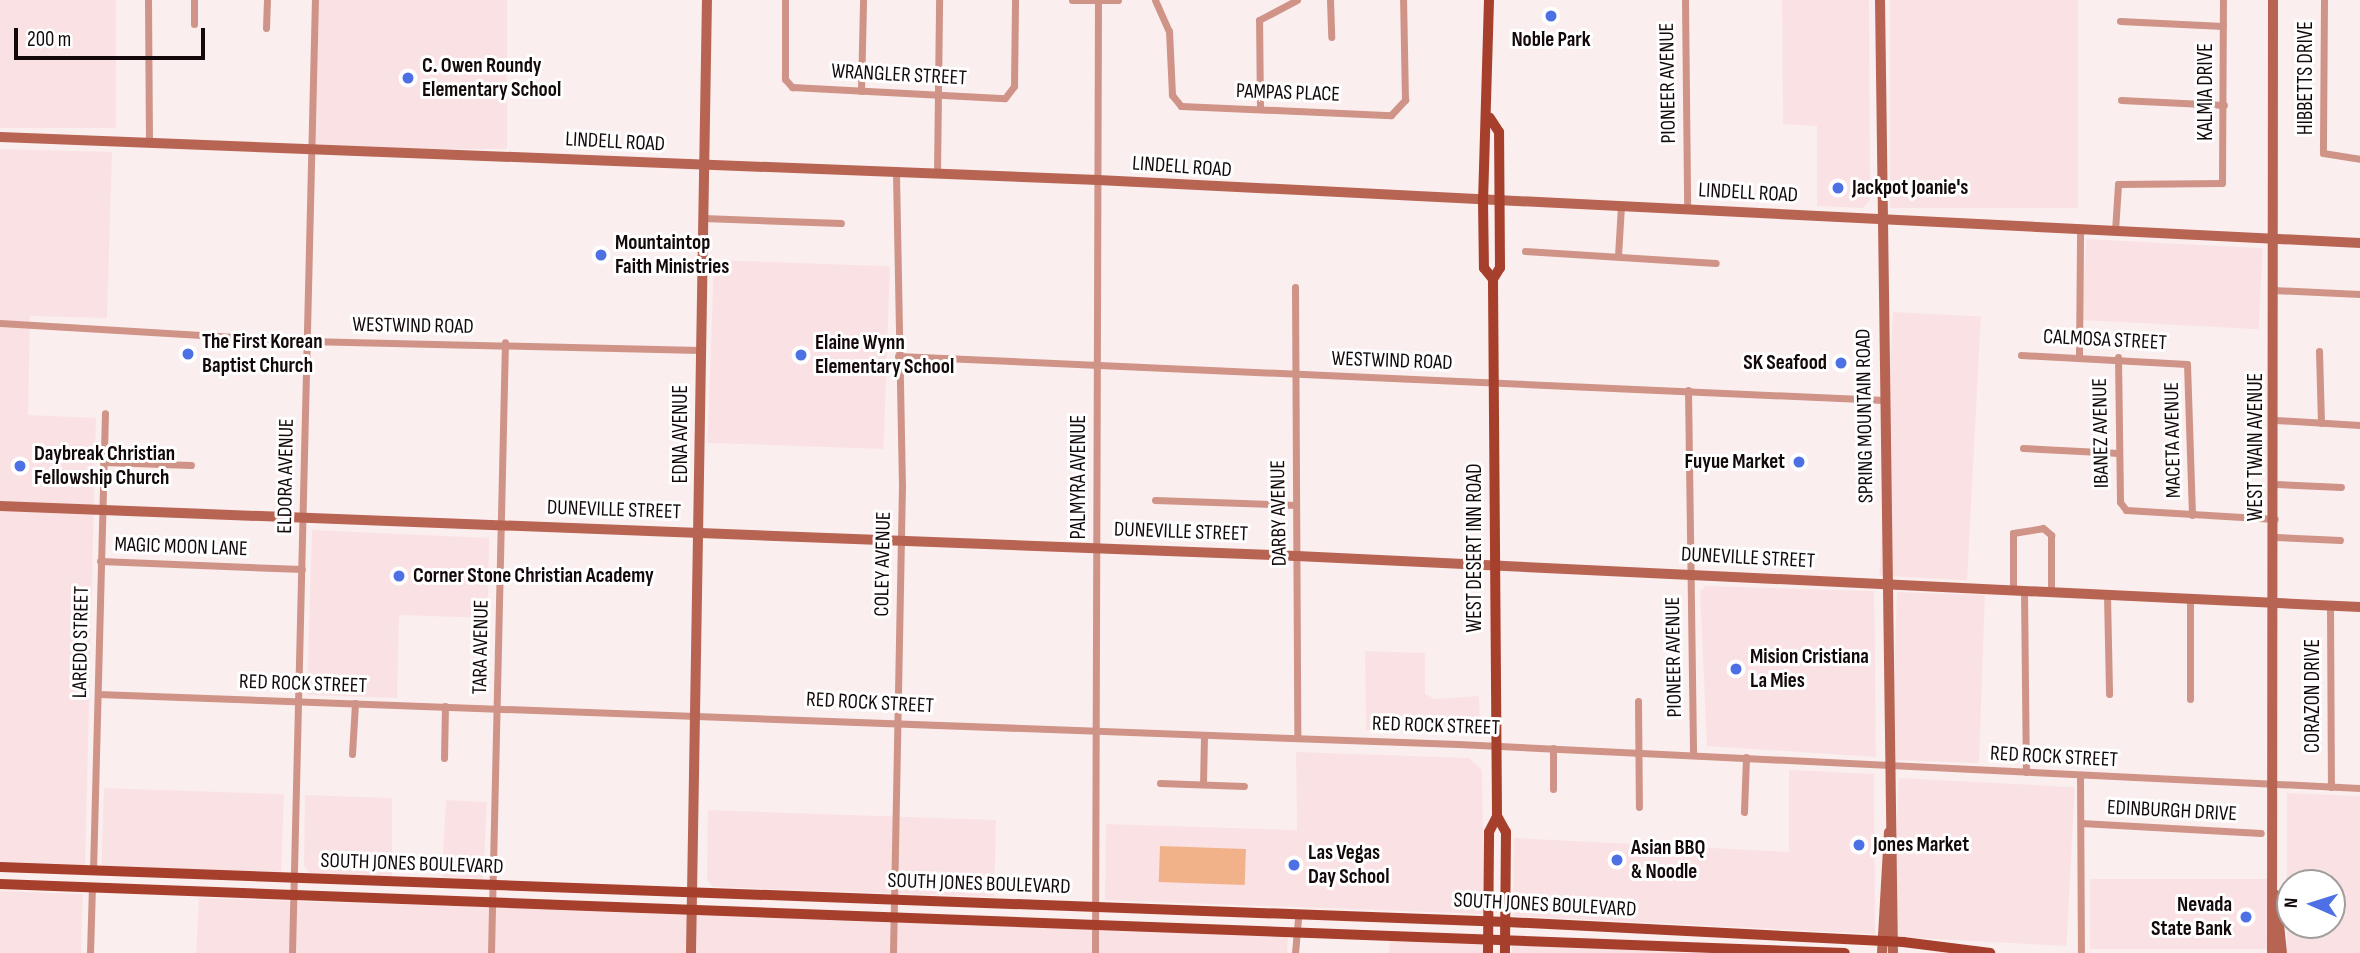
<!DOCTYPE html>
<style>
body{margin:0}
#map{position:relative;width:2360px;height:953px;overflow:hidden;background:#fbeeef;font-family:"Sofia Sans Condensed",sans-serif}
div>[style]{position:absolute}
.built>*{inset:0;background:#fae2e4;transform-origin:0 0}
.green>*{inset:0;background:#f1b28a;transform-origin:0 0}
.street>*{height:7px;margin:-3.5px;padding:0 3.5px;transform-origin:3.5px;border-radius:3.5px;background:#cf9487}
.secondary>*{height:10px;margin:-5px;padding:0 5px;transform-origin:5px;border-radius:5px;background:#b86453}
.primary>*{height:10px;margin:-5px;padding:0 5px;transform-origin:5px;border-radius:5px;background:#a63f2c}
.dots>*{width:19px;height:19px;translate:-50% -50%;box-sizing:border-box;border:4px solid #fff;border-radius:50%}
span{translate:-50% -50%;white-space:nowrap;text-align:center;line-height:1.15;-webkit-text-stroke:6px #fff;paint-order:stroke}
.poi-label{font-size:21px;color:#13090a;font-weight:700}
.left{translate:0 -50%;text-align:left}
.right{translate:-100% -50%;text-align:right}
.street-label{font-size:21px;color:#13090a}
.north{position:absolute;left:2276px;top:869px;width:70px;height:70px;box-sizing:border-box;background:#fff;border:2px solid #a19d9d;border-radius:50%;rotate:273deg;font-size:19px;font-weight:700;line-height:28px;text-align:center;color:#13090a}
.north::after{content:'';display:block;margin:auto;width:24px;height:32px;background:#4d70e4;clip-path:polygon(50% 0,100% 100%,50% 72%,0 100%)}
.scale{position:absolute;left:14px;top:28px;width:191px;height:32px;box-sizing:border-box;border:4px solid #13090a;border-top:0;padding-left:9px;font-size:21px;line-height:24px;white-space:nowrap;color:#13090a;-webkit-text-stroke:5px #fff;paint-order:stroke}
</style>
<div id="map">
<div class="built">
<div style="left:0;top:0;width:116px;height:128px"></div>
<div style="left:314px;top:0;width:193px;height:149px"></div>
<div style="clip-path:polygon(1782px 0,1869px 0,1870px 200px,1863px 208px,1817px 206px,1817px 126px,1783px 124px)"></div>
<div style="left:1890px;top:0;width:188px;height:208px"></div>
<div style="clip-path:polygon(0 149px,112px 152px,107px 318px,30px 316px,28px 415px,96px 418px,85px 866px,0 863px)"></div>
<div style="left:2086px;top:239px;width:177px;height:81px;rotate:3deg"></div>
<div style="left:714px;top:260px;width:176px;height:183px;rotate:2deg"></div>
<div style="left:1893px;top:312px;width:88px;height:264px;rotate:3deg"></div>
<div style="clip-path:polygon(312px 530px,489px 538px,488px 618px,399px 615px,397px 698px,307px 695px)"></div>
<div style="clip-path:polygon(1706px 586px,1874px 591px,1876px 757px,1707px 746px,1700px 591px)"></div>
<div style="left:1897px;top:592px;width:88px;height:168px;rotate:2deg"></div>
<div style="clip-path:polygon(1365px 651px,1425px 653px,1425px 694px,1435px 699px,1479px 696px,1480px 725px,1468px 735px,1366px 730px)"></div>
<div style="clip-path:polygon(1296px 752px,1469px 758px,1482px 770px,1484px 914px,1105px 900px,1106px 824px,1297px 830px)"></div>
<div style="clip-path:polygon(1789px 770px,1874px 774px,1875px 934px,1513px 916px,1514px 838px,1789px 852px)"></div>
<div style="left:1899px;top:778px;width:176px;height:159px;rotate:3deg"></div>
<div style="left:104px;top:788px;width:180px;height:78px;rotate:2deg"></div>
<div style="clip-path:polygon(evenodd,2287px 793px,2360px 796px,2360px 953px,2287px 953px,2287px 793px,2332px 883px,2332px 925px,2290px 925px,2290px 883px,2332px 883px)"></div>
<div style="clip-path:polygon(305px 795px,392px 798px,392px 876px,310px 873px,304px 866px)"></div>
<div style="left:446px;top:800px;width:41px;height:77px;rotate:3deg"></div>
<div style="clip-path:polygon(708px 810px,996px 820px,994px 897px,713px 887px,707px 880px)"></div>
<div style="left:2090px;top:879px;width:178px;height:70px"></div>
<div style="left:0;top:891px;width:83px;height:62px;rotate:2deg"></div>
<div style="clip-path:polygon(199px 898px,675px 913px,1288px 936px,1287px 953px,196px 953px)"></div>
<div style="clip-path:polygon(1390px 939px,1486px 942px,1485px 953px,1389px 953px)"></div>
<div style="clip-path:polygon(1512px 944px,1692px 953px,1512px 953px)"></div>
</div>
<div class="green">
<div style="left:1160px;top:846px;width:86px;height:36px;rotate:2deg"></div>
</div>
<div class="street">
<div style="left:148px;top:0;width:143px;rotate:89.6deg"></div>
<div style="left:785px;top:0;width:79px;rotate:90deg"></div>
<div style="left:785px;top:79px;width:11px;rotate:49deg"></div>
<div style="left:792px;top:87px;width:213px;rotate:3deg"></div>
<div style="left:1005px;top:98px;width:15px;rotate:-53deg"></div>
<div style="left:1014px;top:86px;width:86px;rotate:-89.3deg"></div>
<div style="left:1072px;top:0;width:46px"></div>
<div style="left:1155px;top:0;width:34px;rotate:66deg"></div>
<div style="left:1169px;top:31px;width:64px;rotate:87.3deg"></div>
<div style="left:1172px;top:95px;width:14px;rotate:51deg"></div>
<div style="left:1181px;top:106px;width:210px;rotate:2.5deg"></div>
<div style="left:1391px;top:115px;width:21px;rotate:-47deg"></div>
<div style="left:1405px;top:100px;width:100px;rotate:-91.1deg"></div>
<div style="left:1330px;top:0;width:37px;rotate:88deg"></div>
<div style="left:1685px;top:0;width:208px;rotate:89.4deg"></div>
<div style="left:2324px;top:0;width:153px;rotate:90.4deg"></div>
<div style="left:2323px;top:153px;width:37px;rotate:9deg"></div>
<div style="left:2120px;top:21px;width:103px;rotate:2.8deg"></div>
<div style="left:194px;top:24px;width:24px;rotate:-90deg"></div>
<div style="left:266px;top:28px;width:28px;rotate:-88deg"></div>
<div style="left:861px;top:91px;width:91px;rotate:-88.7deg"></div>
<div style="left:2121px;top:100px;width:103px;rotate:2.8deg"></div>
<div style="left:1260px;top:109px;width:89px;rotate:-90.6deg"></div>
<div style="left:1259px;top:20px;width:43px;rotate:-27.8deg"></div>
<div style="left:937px;top:173px;width:173px;rotate:-89.3deg"></div>
<div style="left:703px;top:218px;width:138px;rotate:2.1deg"></div>
<div style="left:2115px;top:231px;width:47px;rotate:-86.3deg"></div>
<div style="left:2118px;top:184px;width:104px;rotate:-0.6deg"></div>
<div style="left:2222px;top:183px;width:183px;rotate:-89.7deg"></div>
<div style="left:1525px;top:251px;width:191px;rotate:3.6deg"></div>
<div style="left:1618px;top:256px;width:51px;rotate:-86.6deg"></div>
<div style="left:1295px;top:287px;width:451px;rotate:89.7deg"></div>
<div style="left:2274px;top:290px;width:86px;rotate:2.7deg"></div>
<div style="left:0;top:323px;width:306px;rotate:3.4deg"></div>
<div style="left:305px;top:341px;width:395px;rotate:1.3deg"></div>
<div style="left:2319px;top:351px;width:72px;rotate:88.4deg"></div>
<div style="left:2021px;top:355px;width:166px;rotate:3.1deg"></div>
<div style="left:2187px;top:364px;width:151px;rotate:88.1deg"></div>
<div style="left:898px;top:356px;width:987px;rotate:2.56deg"></div>
<div style="left:2079px;top:356px;width:127px;rotate:-89.5deg"></div>
<div style="left:2118px;top:357px;width:145px;rotate:89.2deg"></div>
<div style="left:2120px;top:502px;width:10px;rotate:53deg"></div>
<div style="left:2126px;top:510px;width:149px;rotate:3.5deg"></div>
<div style="left:1688px;top:390px;width:364px;rotate:89.2deg"></div>
<div style="left:2276px;top:420px;width:84px;rotate:3.4deg"></div>
<div style="left:2023px;top:448px;width:96px;rotate:3deg"></div>
<div style="left:103px;top:462px;width:88px;rotate:2deg"></div>
<div style="left:2276px;top:484px;width:65px;rotate:2.6deg"></div>
<div style="left:1155px;top:500px;width:141px;rotate:2deg"></div>
<div style="left:2276px;top:537px;width:64px;rotate:2.7deg"></div>
<div style="left:100px;top:561px;width:202px;rotate:2.3deg"></div>
<div style="left:2013px;top:589px;width:56px;rotate:-90deg"></div>
<div style="left:2013px;top:533px;width:30px;rotate:-9deg"></div>
<div style="left:2043px;top:528px;width:11px;rotate:41deg"></div>
<div style="left:2051px;top:535px;width:57px;rotate:90deg"></div>
<div style="left:2024px;top:590px;width:182px;rotate:89.4deg"></div>
<div style="left:2107px;top:595px;width:99px;rotate:88.8deg"></div>
<div style="left:2190px;top:599px;width:100px;rotate:90deg"></div>
<div style="left:2330px;top:606px;width:181px;rotate:89.7deg"></div>
<div style="left:98px;top:694px;width:1361px;rotate:2.11deg"></div>
<div style="left:1458px;top:744px;width:903px;rotate:2.79deg"></div>
<div style="left:1638px;top:701px;width:106px;rotate:89.5deg"></div>
<div style="left:1553px;top:748px;width:41px;rotate:90deg"></div>
<div style="left:352px;top:754px;width:51px;rotate:-86.6deg"></div>
<div style="left:444px;top:758px;width:52px;rotate:-88.9deg"></div>
<div style="left:2080px;top:776px;width:177px;rotate:89.7deg"></div>
<div style="left:1160px;top:783px;width:84px;rotate:2deg"></div>
<div style="left:1203px;top:784px;width:47px;rotate:-88.8deg"></div>
<div style="left:1744px;top:812px;width:55px;rotate:-87.9deg"></div>
<div style="left:2081px;top:823px;width:180px;rotate:3.2deg"></div>
<div style="left:93px;top:871px;width:458px;rotate:-88.5deg"></div>
<div style="left:90px;top:953px;width:66px;rotate:-88.3deg"></div>
<div style="left:292px;top:953px;width:953px;rotate:-88.62deg"></div>
<div style="left:491px;top:953px;width:611px;rotate:-88.69deg"></div>
<div style="left:893px;top:953px;width:466px;rotate:-88.9deg"></div>
<div style="left:902px;top:487px;width:311px;rotate:-91.1deg"></div>
<div style="left:1095px;top:953px;width:953px;rotate:-89.82deg"></div>
<div style="left:1295px;top:953px;width:38px;rotate:-85deg"></div>
</div>
<div class="secondary">
<div style="left:1880px;top:0;width:953px;rotate:89.22deg"></div>
<div style="left:0;top:137px;width:1099px;rotate:2.24deg"></div>
<div style="left:1098px;top:180px;width:1264px;rotate:2.86deg"></div>
<div style="left:0;top:506px;width:1298px;rotate:2.21deg"></div>
<div style="left:1297px;top:556px;width:1064px;rotate:2.75deg"></div>
<div style="left:2276px;top:895px;width:58px;rotate:84.1deg"></div>
<div style="left:691px;top:953px;width:953px;rotate:-89.04deg"></div>
<div style="left:1882px;top:953px;width:121px;rotate:-86.7deg"></div>
<div style="left:2272px;top:953px;width:953px;rotate:-89.94deg"></div>
</div>
<div class="primary">
<div style="left:1489px;top:0;width:200px;rotate:91.7deg"></div>
<div style="left:1483px;top:200px;width:68px;rotate:89.2deg"></div>
<div style="left:1484px;top:268px;width:14px;rotate:51deg"></div>
<div style="left:1497px;top:816px;width:18px;rotate:61deg"></div>
<div style="left:1506px;top:832px;width:121px;rotate:90.5deg"></div>
<div style="left:0;top:867px;width:1508px;rotate:2.09deg"></div>
<div style="left:1507px;top:922px;width:397px;rotate:2.9deg"></div>
<div style="left:1903px;top:942px;width:88px;rotate:7.2deg"></div>
<div style="left:0;top:884px;width:1846px;rotate:2.14deg"></div>
<div style="left:1488px;top:953px;width:121px;rotate:-89.5deg"></div>
<div style="left:1489px;top:832px;width:18px;rotate:-63deg"></div>
<div style="left:1497px;top:816px;width:537px;rotate:-90.43deg"></div>
<div style="left:1493px;top:279px;width:13px;rotate:-58deg"></div>
<div style="left:1500px;top:268px;width:136px;rotate:-90.4deg"></div>
<div style="left:1499px;top:132px;width:17px;rotate:-123deg"></div>
</div>
<div class="dots">
<div style="left:1551px;top:16px;background:#4d70e4"></div>
<div style="left:408px;top:78px;background:#4d70e4"></div>
<div style="left:1838px;top:188px;background:#4d70e4"></div>
<div style="left:601px;top:255px;background:#4d70e4"></div>
<div style="left:188px;top:354px;background:#4d70e4"></div>
<div style="left:801px;top:355px;background:#4d70e4"></div>
<div style="left:1841px;top:363px;background:#4d70e4"></div>
<div style="left:1799px;top:462px;background:#4d70e4"></div>
<div style="left:20px;top:466px;background:#4d70e4"></div>
<div style="left:399px;top:576px;background:#4d70e4"></div>
<div style="left:1736px;top:669px;background:#4d70e4"></div>
<div style="left:1859px;top:845px;background:#4d70e4"></div>
<div style="left:1617px;top:860px;background:#4d70e4"></div>
<div style="left:1294px;top:865px;background:#4d70e4"></div>
<div style="left:2246px;top:917px;background:#4d70e4"></div>
</div>
<div class="poi-label">
<span style="left:1551px;top:40px">Noble Park</span>
<span class="left" style="left:422px;top:78px">C. Owen Roundy<br>Elementary School</span>
<span class="left" style="left:1852px;top:188px">Jackpot Joanie's</span>
<span class="left" style="left:615px;top:255px">Mountaintop<br>Faith Ministries</span>
<span class="left" style="left:202px;top:354px">The First Korean<br>Baptist Church</span>
<span class="left" style="left:815px;top:355px">Elaine Wynn<br>Elementary School</span>
<span class="right" style="left:1827px;top:363px">SK Seafood</span>
<span class="left" style="left:34px;top:466px">Daybreak Christian<br>Fellowship Church</span>
<span class="right" style="left:1785px;top:462px">Fuyue Market</span>
<span class="left" style="left:413px;top:576px">Corner Stone Christian Academy</span>
<span class="left" style="left:1750px;top:669px">Mision Cristiana<br>La Mies</span>
<span class="left" style="left:1873px;top:845px">Jones Market</span>
<span class="left" style="left:1631px;top:860px">Asian BBQ<br>&amp; Noodle</span>
<span class="left" style="left:1308px;top:865px">Las Vegas<br>Day School</span>
<span class="right" style="left:2232px;top:917px">Nevada<br>State Bank</span>
</div>
<div class="street-label">
<span style="left:899px;top:75px;rotate:3deg">WRANGLER STREET</span>
<span style="left:2306px;top:78px;rotate:-90deg">HIBBETTS DRIVE</span>
<span style="left:1668px;top:83px;rotate:-91deg">PIONEER AVENUE</span>
<span style="left:2206px;top:92px;rotate:-90deg">KALMIA DRIVE</span>
<span style="left:1288px;top:93px;rotate:2deg">PAMPAS PLACE</span>
<span style="left:615px;top:142px;rotate:3deg">LINDELL ROAD</span>
<span style="left:1182px;top:167px;rotate:4deg">LINDELL ROAD</span>
<span style="left:1748px;top:193px;rotate:3deg">LINDELL ROAD</span>
<span style="left:413px;top:326px;rotate:1deg">WESTWIND ROAD</span>
<span style="left:2105px;top:340px;rotate:3deg">CALMOSA STREET</span>
<span style="left:1392px;top:361px;rotate:2deg">WESTWIND ROAD</span>
<span style="left:1865px;top:416px;rotate:-91deg">SPRING MOUNTAIN ROAD</span>
<span style="left:2101px;top:433px;rotate:-91deg">IBANEZ AVENUE</span>
<span style="left:681px;top:434px;rotate:-90deg">EDNA AVENUE</span>
<span style="left:2173px;top:440px;rotate:-91deg">MACETA AVENUE</span>
<span style="left:2256px;top:447px;rotate:-90deg">WEST TWAIN AVENUE</span>
<span style="left:286px;top:476px;rotate:-89deg">ELDORA AVENUE</span>
<span style="left:1079px;top:477px;rotate:-90deg">PALMYRA AVENUE</span>
<span style="left:614px;top:510px;rotate:2deg">DUNEVILLE STREET</span>
<span style="left:1279px;top:513px;rotate:-91deg">DARBY AVENUE</span>
<span style="left:1181px;top:532px;rotate:2deg">DUNEVILLE STREET</span>
<span style="left:181px;top:547px;rotate:2deg">MAGIC MOON LANE</span>
<span style="left:1475px;top:548px;rotate:-90deg">WEST DESERT INN ROAD</span>
<span style="left:1748px;top:558px;rotate:3deg">DUNEVILLE STREET</span>
<span style="left:883px;top:564px;rotate:-89deg">COLEY AVENUE</span>
<span style="left:81px;top:642px;rotate:-89deg">LAREDO STREET</span>
<span style="left:481px;top:647px;rotate:-89deg">TARA AVENUE</span>
<span style="left:1674px;top:657px;rotate:-91deg">PIONEER AVENUE</span>
<span style="left:303px;top:684px;rotate:2deg">RED ROCK STREET</span>
<span style="left:2313px;top:696px;rotate:-90deg">CORAZON DRIVE</span>
<span style="left:870px;top:703px;rotate:3deg">RED ROCK STREET</span>
<span style="left:1436px;top:726px;rotate:2deg">RED ROCK STREET</span>
<span style="left:2054px;top:757px;rotate:3deg">RED ROCK STREET</span>
<span style="left:2172px;top:811px;rotate:3deg">EDINBURGH DRIVE</span>
<span style="left:412px;top:864px;rotate:2deg">SOUTH JONES BOULEVARD</span>
<span style="left:979px;top:884px;rotate:2deg">SOUTH JONES BOULEVARD</span>
<span style="left:1545px;top:905px;rotate:3deg">SOUTH JONES BOULEVARD</span>
</div>
<div class="north">N</div>
<div class="scale">200 m</div>
</div>
